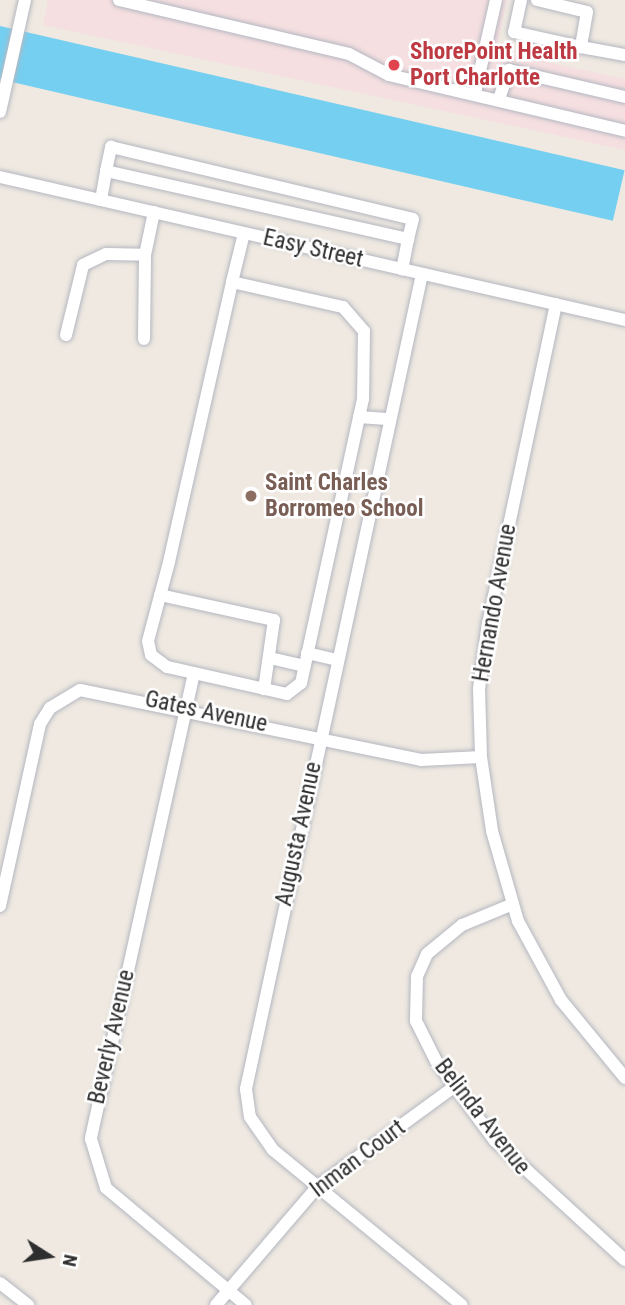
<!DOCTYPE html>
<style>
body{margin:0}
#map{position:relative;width:625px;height:1305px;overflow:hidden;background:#efe9e1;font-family:"Roboto Condensed",sans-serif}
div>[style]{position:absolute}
.medical>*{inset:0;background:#f5dfe0}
.water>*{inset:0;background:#75cff0;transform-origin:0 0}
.roads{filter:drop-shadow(0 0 2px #b4b7c1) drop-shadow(0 0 2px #b4b7c1)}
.minor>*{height:12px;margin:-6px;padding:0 6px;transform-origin:6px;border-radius:6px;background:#fff}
.dots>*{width:19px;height:19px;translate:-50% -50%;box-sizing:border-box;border:4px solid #fff;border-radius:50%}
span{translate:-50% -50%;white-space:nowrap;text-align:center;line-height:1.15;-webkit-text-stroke:5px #fff;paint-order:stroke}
.health-label{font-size:23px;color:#be3a42;font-weight:700}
.left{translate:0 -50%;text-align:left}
.street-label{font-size:23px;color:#2e2e2e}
.education-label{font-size:23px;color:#785e54;font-weight:700}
.north{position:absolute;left:14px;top:1221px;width:70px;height:70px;-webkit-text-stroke:5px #fff;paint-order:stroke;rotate:102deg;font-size:19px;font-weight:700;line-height:28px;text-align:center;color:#2e2e2e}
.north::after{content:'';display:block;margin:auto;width:24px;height:32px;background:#2e2e2e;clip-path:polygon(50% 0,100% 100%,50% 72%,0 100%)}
</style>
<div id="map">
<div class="medical">
<div style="clip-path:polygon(48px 0,507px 0,496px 51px,625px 79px,625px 150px,43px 25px)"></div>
</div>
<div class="water">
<div style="left:0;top:26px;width:641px;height:52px;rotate:13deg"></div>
</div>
<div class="roads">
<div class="minor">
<div style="left:119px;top:0;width:236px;rotate:13.2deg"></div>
<div style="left:349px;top:54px;width:45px;rotate:27.7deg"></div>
<div style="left:389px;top:75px;width:243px;rotate:13.3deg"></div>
<div style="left:521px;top:0;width:33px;rotate:102deg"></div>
<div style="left:514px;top:32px;width:69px;rotate:12.6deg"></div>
<div style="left:537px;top:0;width:51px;rotate:13.5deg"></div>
<div style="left:587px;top:12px;width:36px;rotate:100deg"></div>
<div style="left:581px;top:47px;width:45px;rotate:10.3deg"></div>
<div style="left:475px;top:93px;width:95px;rotate:-77.3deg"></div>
<div style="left:499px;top:99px;width:31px;rotate:-71deg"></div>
<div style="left:509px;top:70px;width:119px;rotate:13.1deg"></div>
<div style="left:0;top:112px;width:115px;rotate:-77.4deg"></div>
<div style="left:106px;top:171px;width:25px;rotate:-78deg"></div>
<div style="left:111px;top:147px;width:310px;rotate:13.4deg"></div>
<div style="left:413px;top:219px;width:21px;rotate:104deg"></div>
<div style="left:0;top:177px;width:641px;rotate:12.89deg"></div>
<div style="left:101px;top:200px;width:29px;rotate:-80deg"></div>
<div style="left:106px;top:171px;width:310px;rotate:12.7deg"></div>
<div style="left:408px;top:239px;width:31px;rotate:101deg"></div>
<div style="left:422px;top:274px;width:834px;rotate:102.19deg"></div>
<div style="left:246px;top:1089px;width:28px;rotate:82deg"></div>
<div style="left:250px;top:1117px;width:40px;rotate:55.1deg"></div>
<div style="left:273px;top:1150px;width:244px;rotate:39.4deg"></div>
<div style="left:232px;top:282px;width:114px;rotate:12.7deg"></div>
<div style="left:343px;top:307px;width:32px;rotate:49deg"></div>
<div style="left:364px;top:331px;width:68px;rotate:90.8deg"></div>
<div style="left:363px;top:399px;width:291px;rotate:102.3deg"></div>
<div style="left:301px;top:683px;width:18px;rotate:142deg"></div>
<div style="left:287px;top:694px;width:123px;rotate:-167.3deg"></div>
<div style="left:167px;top:667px;width:20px;rotate:-143deg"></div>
<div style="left:151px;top:655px;width:14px;rotate:-102deg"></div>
<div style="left:148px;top:641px;width:82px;rotate:-75.1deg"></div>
<div style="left:169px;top:562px;width:287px;rotate:-77.3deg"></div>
<div style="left:232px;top:282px;width:50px;rotate:-76.2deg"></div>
<div style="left:556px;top:304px;width:326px;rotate:102deg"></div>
<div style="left:488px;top:623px;width:67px;rotate:97.8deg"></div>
<div style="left:479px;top:689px;width:68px;rotate:88.3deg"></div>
<div style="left:481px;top:757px;width:75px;rotate:81.5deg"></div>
<div style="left:492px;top:831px;width:94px;rotate:73.9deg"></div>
<div style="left:518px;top:921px;width:90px;rotate:61.4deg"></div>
<div style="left:561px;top:1000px;width:101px;rotate:50.6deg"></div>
<div style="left:66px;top:335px;width:72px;rotate:-76.3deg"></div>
<div style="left:83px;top:265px;width:25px;rotate:-26deg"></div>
<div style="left:106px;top:254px;width:39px;rotate:1deg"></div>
<div style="left:144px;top:339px;width:84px;rotate:-89.3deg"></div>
<div style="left:145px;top:255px;width:44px;rotate:-78.2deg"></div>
<div style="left:359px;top:417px;width:31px;rotate:4deg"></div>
<div style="left:160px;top:595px;width:117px;rotate:12.4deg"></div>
<div style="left:274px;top:620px;width:70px;rotate:98.2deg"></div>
<div style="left:307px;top:653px;width:31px;rotate:13deg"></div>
<div style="left:270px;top:658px;width:35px;rotate:13deg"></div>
<div style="left:194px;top:673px;width:477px;rotate:102.5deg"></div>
<div style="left:91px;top:1139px;width:51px;rotate:73deg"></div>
<div style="left:106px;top:1188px;width:182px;rotate:39.9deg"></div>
<div style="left:513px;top:904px;width:55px;rotate:157.6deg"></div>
<div style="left:462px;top:925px;width:45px;rotate:140.4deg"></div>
<div style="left:427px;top:954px;width:24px;rotate:114deg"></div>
<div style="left:417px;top:976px;width:45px;rotate:91.3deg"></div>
<div style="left:416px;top:1021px;width:45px;rotate:63.4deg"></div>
<div style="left:436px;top:1061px;width:99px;rotate:53.6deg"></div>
<div style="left:495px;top:1141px;width:176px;rotate:42.5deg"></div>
<div style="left:0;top:906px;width:186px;rotate:-77.6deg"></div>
<div style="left:40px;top:724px;width:19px;rotate:-58deg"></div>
<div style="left:50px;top:708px;width:35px;rotate:-31deg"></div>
<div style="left:80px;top:690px;width:348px;rotate:11.6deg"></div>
<div style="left:421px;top:760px;width:60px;rotate:-2.9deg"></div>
<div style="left:0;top:1283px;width:36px;rotate:38deg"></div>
<div style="left:216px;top:1305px;width:157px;rotate:-49.4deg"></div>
<div style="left:318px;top:1186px;width:168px;rotate:-36.1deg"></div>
</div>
</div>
<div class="dots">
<div style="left:394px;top:65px;background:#e0444e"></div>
<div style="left:251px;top:496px;background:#8d6e63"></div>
</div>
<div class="health-label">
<span class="left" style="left:410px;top:65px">ShorePoint Health<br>Port Charlotte</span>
</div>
<div class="street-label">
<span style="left:313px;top:249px;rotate:13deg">Easy Street</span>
<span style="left:495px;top:603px;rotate:-80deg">Hernando Avenue</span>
<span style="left:206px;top:712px;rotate:12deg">Gates Avenue</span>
<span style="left:299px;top:834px;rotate:-78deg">Augusta Avenue</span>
<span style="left:112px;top:1037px;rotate:-77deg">Beverly Avenue</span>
<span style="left:482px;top:1117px;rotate:52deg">Belinda Avenue</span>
<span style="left:358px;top:1159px;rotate:-37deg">Inman Court</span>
</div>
<div class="education-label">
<span class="left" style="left:265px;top:496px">Saint Charles<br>Borromeo School</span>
</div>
<div class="north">N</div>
</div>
